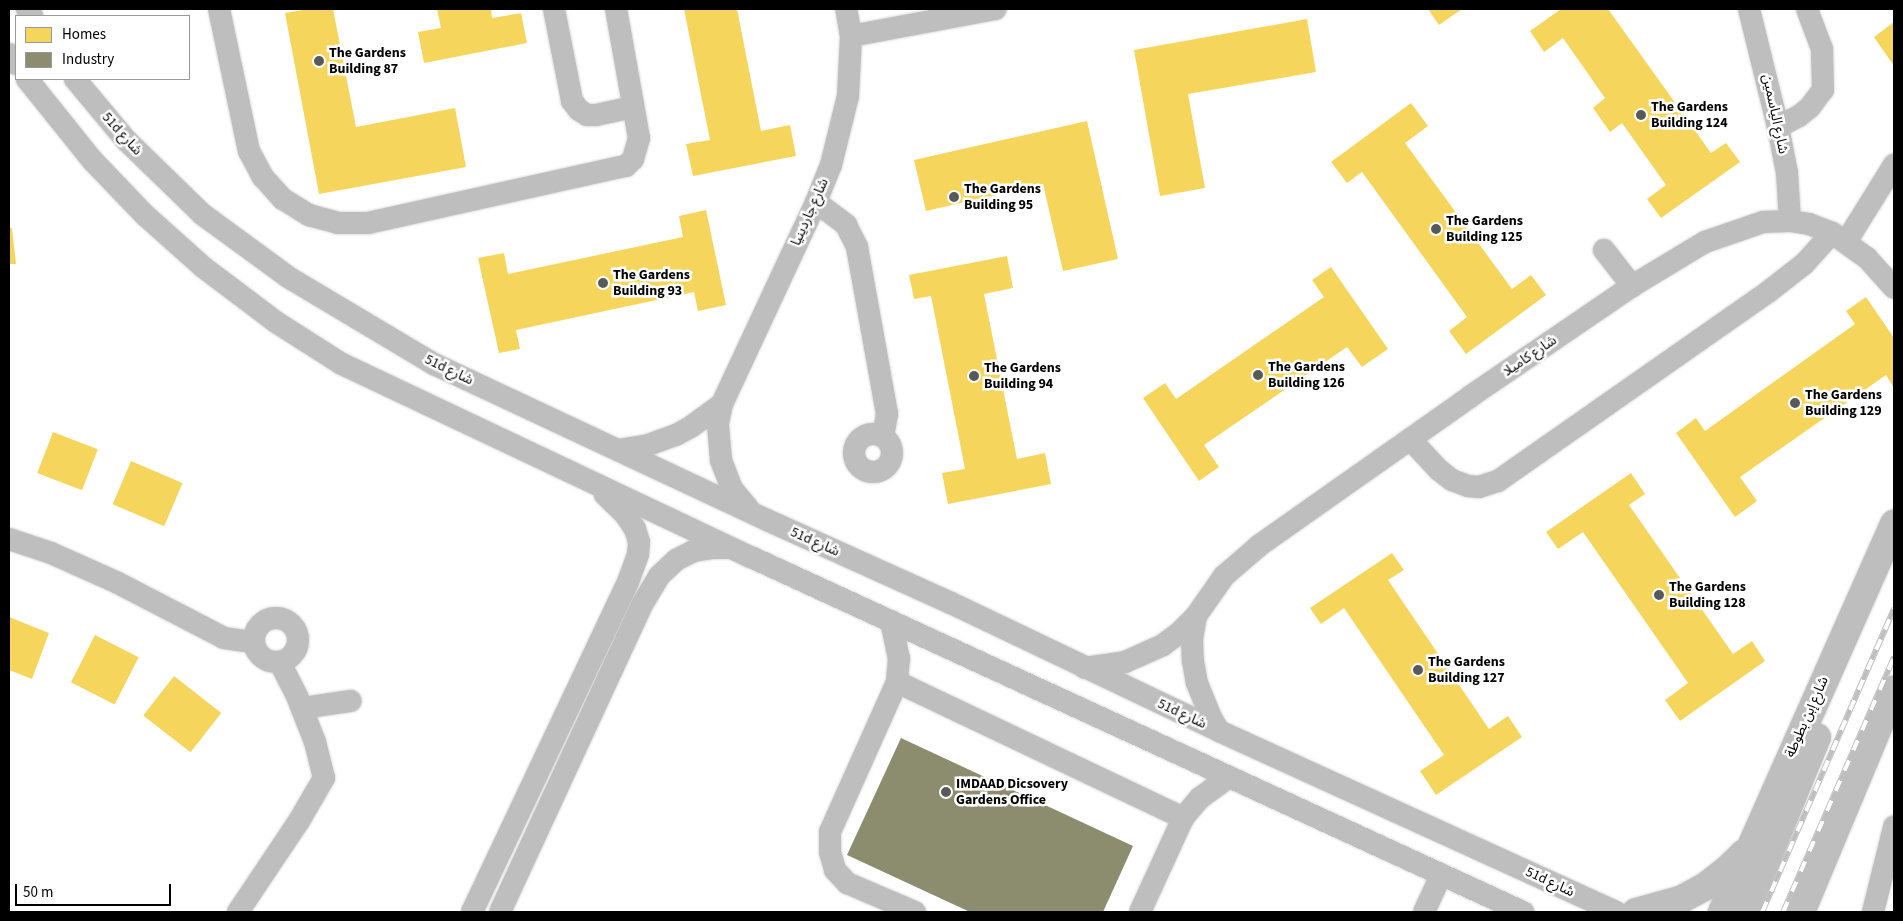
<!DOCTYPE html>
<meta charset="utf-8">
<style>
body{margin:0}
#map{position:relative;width:1903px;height:921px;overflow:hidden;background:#fff;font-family:"Source Sans 3","Noto Sans Arabic",sans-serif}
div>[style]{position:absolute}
.homes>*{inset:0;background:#f6d55c;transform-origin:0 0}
.industry>*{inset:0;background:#8c8c6e}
.roads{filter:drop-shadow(0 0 1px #dbdbdb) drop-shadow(0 0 1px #dbdbdb)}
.minor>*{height:22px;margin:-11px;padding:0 11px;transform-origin:11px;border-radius:11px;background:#bebebe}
.minor>.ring{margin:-11px;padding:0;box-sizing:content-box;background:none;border:22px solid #bebebe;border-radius:50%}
.major>*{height:28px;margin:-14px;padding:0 14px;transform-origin:14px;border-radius:14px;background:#bebebe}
.rail>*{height:5.5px;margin-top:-2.75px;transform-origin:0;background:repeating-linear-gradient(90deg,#fff 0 11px,#bebebe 0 22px);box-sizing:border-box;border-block:1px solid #bebebe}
.dots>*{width:14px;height:14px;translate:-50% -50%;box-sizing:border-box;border:2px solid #fff;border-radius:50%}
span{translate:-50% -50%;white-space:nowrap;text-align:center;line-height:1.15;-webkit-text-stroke:5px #fff;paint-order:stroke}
.poi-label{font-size:14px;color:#000;font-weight:700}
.left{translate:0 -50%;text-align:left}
.street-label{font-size:14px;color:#000}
.frame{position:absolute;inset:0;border:10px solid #000;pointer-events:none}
.legend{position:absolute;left:15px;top:15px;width:175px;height:65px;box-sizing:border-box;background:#fff;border:1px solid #999;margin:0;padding:6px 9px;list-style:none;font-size:15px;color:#000}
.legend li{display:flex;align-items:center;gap:10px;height:25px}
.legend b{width:25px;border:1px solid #999}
.scale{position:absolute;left:15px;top:884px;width:156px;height:22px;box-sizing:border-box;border:2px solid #000;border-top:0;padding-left:6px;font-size:15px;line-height:18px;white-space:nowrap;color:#000;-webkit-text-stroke:4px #fff;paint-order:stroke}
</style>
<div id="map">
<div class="homes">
<div style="clip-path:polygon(309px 9px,333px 9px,356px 127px,455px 108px,466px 167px,319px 194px,285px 13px)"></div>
<div style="clip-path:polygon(437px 9px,491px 9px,492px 18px,521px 13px,527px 43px,424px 63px,418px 32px,441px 28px)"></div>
<div style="clip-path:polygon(684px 9px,737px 9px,761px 131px,790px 125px,796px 156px,693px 176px,686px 144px,710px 140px)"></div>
<div style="clip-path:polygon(1428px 9px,1462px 9px,1439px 25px)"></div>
<div style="clip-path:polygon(1561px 9px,1608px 9px,1711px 153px,1726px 143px,1740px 162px,1661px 218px,1647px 199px,1666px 185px,1622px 123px,1610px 132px,1593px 108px,1605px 98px,1563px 38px,1544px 52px,1530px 31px)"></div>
<div style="clip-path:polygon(1307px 19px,1316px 72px,1188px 94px,1205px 188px,1160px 196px,1134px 50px)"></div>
<div style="clip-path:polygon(1894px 22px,1894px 66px,1874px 37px)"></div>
<div style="clip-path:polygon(1411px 103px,1428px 126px,1405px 143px,1512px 289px,1531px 275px,1546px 295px,1466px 354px,1449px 331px,1467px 317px,1362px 172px,1347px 183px,1331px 162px)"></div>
<div style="clip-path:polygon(1087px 121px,1118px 259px,1063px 271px,1043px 184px,926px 211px,914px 160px)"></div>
<div style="clip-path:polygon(706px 210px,726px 305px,698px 311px,694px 292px,516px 330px,520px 349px,499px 353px,478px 258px,504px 253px,508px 274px,683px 237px,679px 216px)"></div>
<div style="clip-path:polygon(9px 228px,12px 228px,16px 264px,9px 264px)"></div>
<div style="clip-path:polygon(1007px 256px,1013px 288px,984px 294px,1017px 459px,1045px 453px,1051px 484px,948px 504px,942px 473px,965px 469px,931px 296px,914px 299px,909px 275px)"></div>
<div style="clip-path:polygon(1331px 267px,1388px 349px,1362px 367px,1347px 347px,1204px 445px,1219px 467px,1199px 481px,1143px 398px,1165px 383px,1176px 399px,1324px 297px,1312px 280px)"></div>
<div style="clip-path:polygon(1866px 297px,1894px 338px,1894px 388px,1886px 375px,1740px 477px,1757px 501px,1735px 517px,1676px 433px,1696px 418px,1705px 431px,1855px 324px,1846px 311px)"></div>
<div style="left:53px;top:432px;width:48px;height:44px;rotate:21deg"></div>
<div style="left:131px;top:461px;width:56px;height:47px;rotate:23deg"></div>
<div style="clip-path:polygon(1631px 473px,1645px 494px,1629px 505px,1733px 654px,1752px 641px,1765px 661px,1680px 721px,1665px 700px,1688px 683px,1583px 532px,1558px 549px,1546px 532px)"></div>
<div style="clip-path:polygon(1392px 553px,1404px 570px,1388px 580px,1489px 729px,1508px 716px,1522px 737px,1436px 795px,1420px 771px,1444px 755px,1344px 608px,1321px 624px,1310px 608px)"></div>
<div style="clip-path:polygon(9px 617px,49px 633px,32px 679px,9px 670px)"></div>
<div style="left:95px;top:635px;width:49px;height:53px;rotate:27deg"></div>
<div style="left:174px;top:676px;width:60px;height:50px;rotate:38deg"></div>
</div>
<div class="industry">
<div style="clip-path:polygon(901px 738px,1133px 846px,1103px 912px,970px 912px,847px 855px)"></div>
</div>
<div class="roads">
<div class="minor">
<div style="left:27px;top:9px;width:9px;rotate:54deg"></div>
<div style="left:219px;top:9px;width:145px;rotate:78.1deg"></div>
<div style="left:249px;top:151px;width:30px;rotate:62deg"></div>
<div style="left:263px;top:177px;width:30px;rotate:48deg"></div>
<div style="left:283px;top:199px;width:31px;rotate:32deg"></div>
<div style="left:309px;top:215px;width:30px;rotate:15deg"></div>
<div style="left:338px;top:223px;width:30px"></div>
<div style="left:368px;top:223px;width:264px;rotate:-12.5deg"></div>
<div style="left:626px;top:166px;width:10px;rotate:-45deg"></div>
<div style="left:633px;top:159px;width:22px;rotate:-74deg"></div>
<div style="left:639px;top:138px;width:131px;rotate:-100.1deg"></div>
<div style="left:554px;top:9px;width:94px;rotate:78.9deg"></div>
<div style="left:572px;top:101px;width:11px;rotate:52deg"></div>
<div style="left:579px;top:110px;width:9px;rotate:32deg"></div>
<div style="left:587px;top:115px;width:9px"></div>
<div style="left:596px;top:115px;width:38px;rotate:-12deg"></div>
<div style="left:1749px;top:9px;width:122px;rotate:76.2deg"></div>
<div style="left:1778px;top:127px;width:47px;rotate:78.9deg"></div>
<div style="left:1787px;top:173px;width:48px;rotate:86.4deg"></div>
<div style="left:851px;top:36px;width:147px;rotate:-10.6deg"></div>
<div style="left:9px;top:54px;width:12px;rotate:55deg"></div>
<div style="left:27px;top:79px;width:105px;rotate:51.2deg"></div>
<div style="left:93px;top:161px;width:76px;rotate:46.1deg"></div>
<div style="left:146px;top:216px;width:76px;rotate:41.8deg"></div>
<div style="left:203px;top:267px;width:91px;rotate:37deg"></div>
<div style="left:276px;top:322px;width:78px;rotate:32.5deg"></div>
<div style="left:342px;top:364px;width:452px;rotate:25.3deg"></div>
<div style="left:751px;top:557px;width:850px;rotate:24.7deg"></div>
<div style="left:75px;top:79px;width:80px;rotate:50.1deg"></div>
<div style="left:126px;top:140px;width:106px;rotate:44.2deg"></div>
<div style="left:202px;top:214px;width:107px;rotate:36.2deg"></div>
<div style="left:288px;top:277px;width:170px;rotate:30.8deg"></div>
<div style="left:434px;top:364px;width:368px;rotate:25.1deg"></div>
<div style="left:767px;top:520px;width:202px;rotate:24.3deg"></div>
<div style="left:951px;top:603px;width:297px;rotate:25.5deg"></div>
<div style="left:1219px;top:731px;width:437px;rotate:24.5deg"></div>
<div style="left:1778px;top:127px;width:24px;rotate:-28deg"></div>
<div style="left:1799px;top:116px;width:14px;rotate:-39deg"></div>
<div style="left:1810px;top:107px;width:21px;rotate:-53deg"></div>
<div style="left:1823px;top:90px;width:41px;rotate:-91.4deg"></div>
<div style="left:1822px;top:49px;width:43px;rotate:-110.6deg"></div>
<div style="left:816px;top:202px;width:38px;rotate:37deg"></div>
<div style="left:846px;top:225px;width:25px;rotate:63deg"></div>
<div style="left:857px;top:247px;width:170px;rotate:79.8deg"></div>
<div style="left:887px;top:414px;width:23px;rotate:100deg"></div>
<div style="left:1846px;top:242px;width:91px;rotate:-58.1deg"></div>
<div style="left:1604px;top:250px;width:46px;rotate:52.1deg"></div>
<div class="ring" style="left:854px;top:434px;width:16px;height:16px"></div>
<div style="left:1410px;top:439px;width:42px;rotate:46.9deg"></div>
<div style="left:1439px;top:470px;width:16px;rotate:38deg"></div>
<div style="left:1452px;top:480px;width:17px;rotate:21deg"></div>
<div style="left:1468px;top:486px;width:11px;rotate:5deg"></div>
<div style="left:1479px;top:487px;width:20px;rotate:-18deg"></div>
<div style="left:1498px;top:481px;width:330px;rotate:-35deg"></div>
<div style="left:1768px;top:292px;width:46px;rotate:-37.9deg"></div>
<div style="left:1804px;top:264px;width:42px;rotate:-47.9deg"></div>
<div style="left:618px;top:450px;width:30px;rotate:-9deg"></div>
<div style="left:648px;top:445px;width:30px;rotate:-20deg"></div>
<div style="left:676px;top:435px;width:18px;rotate:-29deg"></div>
<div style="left:692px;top:426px;width:37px;rotate:-36deg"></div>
<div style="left:748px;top:508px;width:25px;rotate:-130deg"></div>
<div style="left:732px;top:489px;width:31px;rotate:-111deg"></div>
<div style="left:721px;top:460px;width:37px;rotate:-95deg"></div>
<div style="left:718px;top:423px;width:19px;rotate:-78deg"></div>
<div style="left:722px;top:404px;width:223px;rotate:-65deg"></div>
<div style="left:816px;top:202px;width:40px;rotate:-68deg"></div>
<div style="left:831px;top:165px;width:71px;rotate:-76.2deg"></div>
<div style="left:848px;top:96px;width:60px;rotate:-87.1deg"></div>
<div style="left:851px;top:36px;width:27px;rotate:-100deg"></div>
<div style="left:9px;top:539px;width:44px;rotate:18.4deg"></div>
<div style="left:51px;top:553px;width:73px;rotate:24.1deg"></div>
<div style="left:118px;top:583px;width:119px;rotate:27.4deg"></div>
<div style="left:224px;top:638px;width:29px;rotate:8deg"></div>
<div style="left:1196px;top:616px;width:22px;rotate:100deg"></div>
<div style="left:1192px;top:638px;width:23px;rotate:88deg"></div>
<div style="left:1193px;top:661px;width:22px;rotate:80deg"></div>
<div style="left:1197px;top:683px;width:35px;rotate:68deg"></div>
<div style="left:1210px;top:716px;width:17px;rotate:59deg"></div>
<div class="ring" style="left:254px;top:618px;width:22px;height:22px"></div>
<div style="left:891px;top:621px;width:38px;rotate:78deg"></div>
<div style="left:899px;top:658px;width:24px;rotate:95deg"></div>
<div style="left:897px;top:682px;width:164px;rotate:114.1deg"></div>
<div style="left:830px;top:832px;width:20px;rotate:90deg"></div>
<div style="left:830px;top:852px;width:19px;rotate:74deg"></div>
<div style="left:835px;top:870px;width:18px;rotate:47deg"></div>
<div style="left:847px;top:883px;width:74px;rotate:23.1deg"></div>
<div style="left:1085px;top:668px;width:40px;rotate:-8.5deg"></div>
<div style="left:1125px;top:662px;width:42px;rotate:-24.1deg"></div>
<div style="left:1163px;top:645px;width:21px;rotate:-37deg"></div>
<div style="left:1180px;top:632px;width:23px;rotate:-45deg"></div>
<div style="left:1196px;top:616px;width:49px;rotate:-55deg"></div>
<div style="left:1224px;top:576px;width:48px;rotate:-40.7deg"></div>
<div style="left:1260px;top:545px;width:258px;rotate:-35.2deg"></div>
<div style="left:1471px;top:396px;width:195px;rotate:-34.3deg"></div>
<div style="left:1632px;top:286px;width:85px;rotate:-31.1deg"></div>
<div style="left:1705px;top:242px;width:61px;rotate:-19deg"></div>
<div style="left:1763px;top:222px;width:27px;rotate:-2deg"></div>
<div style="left:1790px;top:221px;width:19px;rotate:9deg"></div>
<div style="left:1809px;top:224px;width:25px;rotate:21deg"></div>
<div style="left:1832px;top:233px;width:43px;rotate:35.5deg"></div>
<div style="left:1867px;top:258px;width:40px;rotate:48deg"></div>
<div style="left:897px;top:682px;width:317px;rotate:25.4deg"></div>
<div style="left:302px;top:708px;width:49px;rotate:-8.3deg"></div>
<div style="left:238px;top:912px;width:110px;rotate:-56.2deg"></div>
<div style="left:299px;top:821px;width:50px;rotate:-59.8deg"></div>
<div style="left:324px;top:778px;width:37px;rotate:-104deg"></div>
<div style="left:315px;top:742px;width:49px;rotate:-111.4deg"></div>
<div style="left:297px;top:696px;width:38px;rotate:-117deg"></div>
<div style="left:472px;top:912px;width:365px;rotate:-64.7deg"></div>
<div style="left:628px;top:582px;width:30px;rotate:-70deg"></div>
<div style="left:638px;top:554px;width:12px;rotate:-85deg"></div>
<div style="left:639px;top:542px;width:14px;rotate:-107deg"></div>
<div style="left:635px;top:529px;width:18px;rotate:-124deg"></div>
<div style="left:625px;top:514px;width:28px;rotate:-136deg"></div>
<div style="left:500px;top:912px;width:340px;rotate:-65.2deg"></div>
<div style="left:643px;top:603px;width:31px;rotate:-59deg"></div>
<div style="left:659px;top:576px;width:23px;rotate:-43deg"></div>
<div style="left:676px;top:560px;width:20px;rotate:-27deg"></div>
<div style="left:694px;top:551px;width:18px;rotate:-9deg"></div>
<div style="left:712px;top:548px;width:18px"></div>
<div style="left:1140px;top:912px;width:103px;rotate:-65.4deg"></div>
<div style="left:1183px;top:818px;width:26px;rotate:-50deg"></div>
<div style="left:1200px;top:798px;width:34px;rotate:-36deg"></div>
<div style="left:1424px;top:912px;width:41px;rotate:-65.3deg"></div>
<div style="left:1873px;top:912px;width:88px;rotate:-76.1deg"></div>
</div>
<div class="major">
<div style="left:1636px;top:912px;width:46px;rotate:-15.3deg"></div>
<div style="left:1680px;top:900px;width:30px;rotate:-28deg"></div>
<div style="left:1706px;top:886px;width:29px;rotate:-38deg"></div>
<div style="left:1729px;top:868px;width:21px;rotate:-45deg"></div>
<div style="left:1722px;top:912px;width:425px;rotate:-66.1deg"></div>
<div style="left:1745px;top:912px;width:189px;rotate:-67.6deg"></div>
<div style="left:1801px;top:912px;width:241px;rotate:-67.3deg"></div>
</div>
</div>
<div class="rail">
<div style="left:1762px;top:912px;width:331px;rotate:-66.5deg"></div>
<div style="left:1783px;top:912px;width:278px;rotate:-66.5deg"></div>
</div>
<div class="dots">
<div style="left:319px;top:61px;background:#595959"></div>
<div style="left:1641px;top:115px;background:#595959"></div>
<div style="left:954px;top:197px;background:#595959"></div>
<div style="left:1436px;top:229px;background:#595959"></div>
<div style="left:603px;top:283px;background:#595959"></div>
<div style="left:1258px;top:375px;background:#595959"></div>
<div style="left:974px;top:376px;background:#595959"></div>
<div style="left:1795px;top:403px;background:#595959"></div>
<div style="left:1659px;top:595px;background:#595959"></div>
<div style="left:1418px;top:670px;background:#595959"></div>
<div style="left:946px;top:792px;background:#595959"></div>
</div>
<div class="poi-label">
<span class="left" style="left:329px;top:61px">The Gardens<br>Building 87</span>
<span class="left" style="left:1651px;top:115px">The Gardens<br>Building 124</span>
<span class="left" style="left:964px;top:197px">The Gardens<br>Building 95</span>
<span class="left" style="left:1446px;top:229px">The Gardens<br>Building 125</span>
<span class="left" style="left:613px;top:283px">The Gardens<br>Building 93</span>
<span class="left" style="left:1268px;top:375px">The Gardens<br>Building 126</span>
<span class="left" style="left:984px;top:376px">The Gardens<br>Building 94</span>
<span class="left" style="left:1805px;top:403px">The Gardens<br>Building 129</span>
<span class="left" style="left:1669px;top:595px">The Gardens<br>Building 128</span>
<span class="left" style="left:1428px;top:670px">The Gardens<br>Building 127</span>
<span class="left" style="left:956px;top:792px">IMDAAD Dicsovery<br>Gardens Office</span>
</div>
<div class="street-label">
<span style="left:1775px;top:114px;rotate:78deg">شارع الياسمين</span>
<span style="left:122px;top:134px;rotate:48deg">51d شارع</span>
<span style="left:810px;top:212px;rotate:-66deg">شارع جاردينيا</span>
<span style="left:1530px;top:356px;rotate:-34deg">شارع كاميلا</span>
<span style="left:449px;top:370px;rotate:26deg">51d شارع</span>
<span style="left:815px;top:542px;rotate:24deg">51d شارع</span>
<span style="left:1182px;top:714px;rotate:25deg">51d شارع</span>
<span style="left:1807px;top:717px;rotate:-66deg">شارع إبن بطوطة</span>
<span style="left:1550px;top:882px;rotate:25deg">51d شارع</span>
</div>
<div class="frame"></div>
<ul class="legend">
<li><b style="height:14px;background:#f6d55c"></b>Homes</li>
<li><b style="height:14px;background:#8c8c6e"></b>Industry</li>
</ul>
<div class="scale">50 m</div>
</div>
